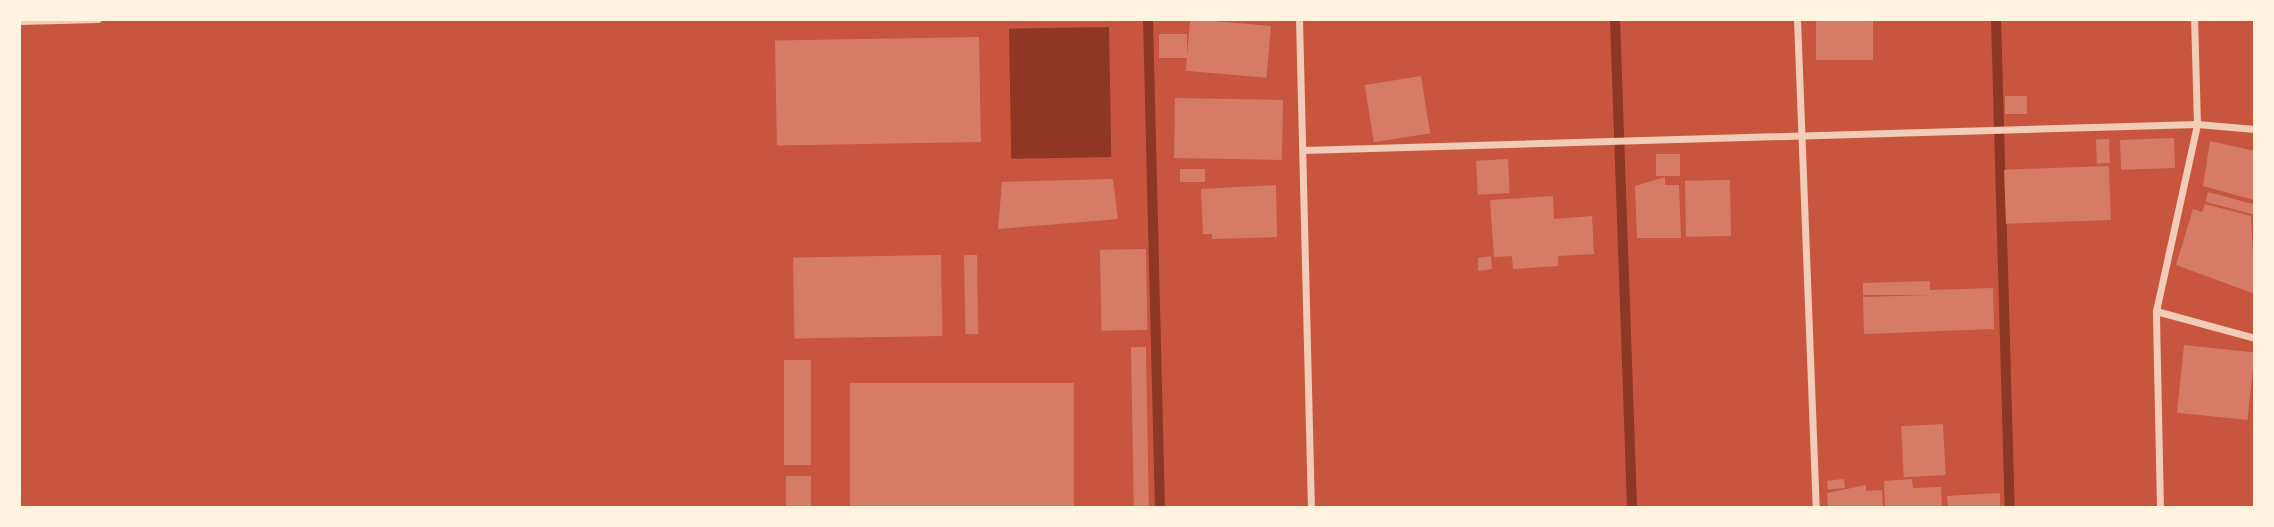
<!DOCTYPE html>
<style>
body{margin:0}
#map{position:relative;width:2274px;height:527px;overflow:hidden;background:#c8553d;font-family:"Space Grotesk",sans-serif}
div>[style]{position:absolute}
.water>*{inset:0;background:#8f3625;transform-origin:0 0}
.stream>*{height:10px;margin:-5px;padding:0 5px;transform-origin:5px;border-radius:5px;background:#8f3625}
.building>*{inset:0;background:#d67c66;transform-origin:0 0}
.minor>*{height:7px;margin:-3.5px;padding:0 3.5px;transform-origin:3.5px;border-radius:3.5px;background:#f1ccb7}
span{translate:-50% -50%;white-space:nowrap;text-align:center;line-height:1.15;-webkit-text-stroke:7px #fff3e0;paint-order:stroke}
.frame{position:absolute;inset:0;border:21px solid #fff3e0;pointer-events:none}
</style>
<div id="map">
<div class="water">
<div style="left:1109px;top:27px;width:130px;height:100px;rotate:89deg"></div>
</div>
<div class="stream">
<div style="left:1148px;top:19px;width:489px;rotate:88.6deg"></div>
<div style="left:1615px;top:19px;width:489px;rotate:88deg"></div>
<div style="left:1996px;top:19px;width:489px;rotate:88.4deg"></div>
</div>
<div class="building">
<div style="left:1816px;top:19px;width:57px;height:41px"></div>
<div style="left:1271px;top:26px;width:52px;height:81px;rotate:95deg"></div>
<div style="left:1159px;top:34px;width:28px;height:24px"></div>
<div style="left:979px;top:37px;width:105px;height:204px;rotate:89deg"></div>
<div style="left:1421px;top:76px;width:58px;height:57px;rotate:81deg"></div>
<div style="left:2005px;top:96px;width:22px;height:18px"></div>
<div style="left:1175px;top:98px;width:108px;height:60px;rotate:1deg"></div>
<div style="left:2174px;top:138px;width:30px;height:54px;rotate:88deg"></div>
<div style="left:2109px;top:139px;width:24px;height:13px;rotate:88deg"></div>
<div style="clip-path:polygon(2210px 141px,2255px 151px,2254px 200px,2203px 186px)"></div>
<div style="left:1656px;top:154px;width:24px;height:22px"></div>
<div style="left:1508px;top:159px;width:34px;height:32px;rotate:87deg"></div>
<div style="left:2109px;top:166px;width:54px;height:105px;rotate:88deg"></div>
<div style="left:1205px;top:169px;width:13px;height:25px;rotate:90deg"></div>
<div style="clip-path:polygon(1665px 177px,1665px 185px,1679px 185px,1681px 238px,1637px 238px,1635px 186px)"></div>
<div style="clip-path:polygon(1113px 179px,1118px 219px,998px 229px,1002px 182px)"></div>
<div style="left:1730px;top:180px;width:56px;height:45px;rotate:89deg"></div>
<div style="clip-path:polygon(1276px 185px,1277px 237px,1212px 239px,1212px 234px,1203px 234px,1201px 189px)"></div>
<div style="left:2208px;top:192px;width:49px;height:10px;rotate:15deg"></div>
<div style="clip-path:polygon(1553px 196px,1554px 219px,1592px 216px,1594px 254px,1558px 256px,1558px 266px,1513px 269px,1512px 256px,1494px 257px,1490px 200px)"></div>
<div style="clip-path:polygon(2205px 204px,2251px 216px,2255px 294px,2176px 265px,2193px 209px,2202px 212px)"></div>
<div style="left:1146px;top:249px;width:81px;height:46px;rotate:89deg"></div>
<div style="left:941px;top:255px;width:81px;height:148px;rotate:89deg"></div>
<div style="left:977px;top:255px;width:79px;height:13px;rotate:89deg"></div>
<div style="clip-path:polygon(1491px 256px,1492px 269px,1478px 271px,1478px 258px)"></div>
<div style="clip-path:polygon(1930px 281px,1930px 290px,1993px 288px,1994px 329px,1864px 334px,1863px 297px,1931px 295px,1863px 295px,1863px 283px)"></div>
<div style="left:2184px;top:345px;width:71px;height:68px;rotate:6deg"></div>
<div style="left:1146px;top:347px;width:161px;height:15px;rotate:89deg"></div>
<div style="left:784px;top:360px;width:27px;height:105px"></div>
<div style="left:1074px;top:383px;width:125px;height:224px;rotate:90deg"></div>
<div style="left:1943px;top:424px;width:51px;height:42px;rotate:87deg"></div>
<div style="left:811px;top:476px;width:32px;height:25px;rotate:90deg"></div>
<div style="left:1844px;top:479px;width:9px;height:17px;rotate:84deg"></div>
<div style="clip-path:polygon(1912px 479px,1913px 488px,1941px 487px,1942px 508px,1885px 508px,1884px 481px)"></div>
<div style="clip-path:polygon(1866px 485px,1866px 491px,1882px 490px,1883px 508px,1828px 508px,1827px 493px)"></div>
<div style="clip-path:polygon(2000px 493px,2000px 508px,1948px 508px,1947px 496px)"></div>
</div>
<div class="minor">
<div style="left:1299px;top:19px;width:489px;rotate:88.6deg"></div>
<div style="left:1797px;top:19px;width:489px;rotate:87.8deg"></div>
<div style="left:19px;top:21px;width:79px;rotate:-1.5deg"></div>
<div style="left:1303px;top:150px;width:894px;rotate:-1.67deg"></div>
<div style="left:2197px;top:124px;width:58px;rotate:4.9deg"></div>
<div style="left:2156px;top:311px;width:103px;rotate:15.3deg"></div>
<div style="left:2160px;top:508px;width:197px;rotate:-91.2deg"></div>
<div style="left:2156px;top:311px;width:191px;rotate:-77.6deg"></div>
<div style="left:2197px;top:124px;width:105px;rotate:-91.6deg"></div>
</div>
<div class="frame"></div>
</div>
